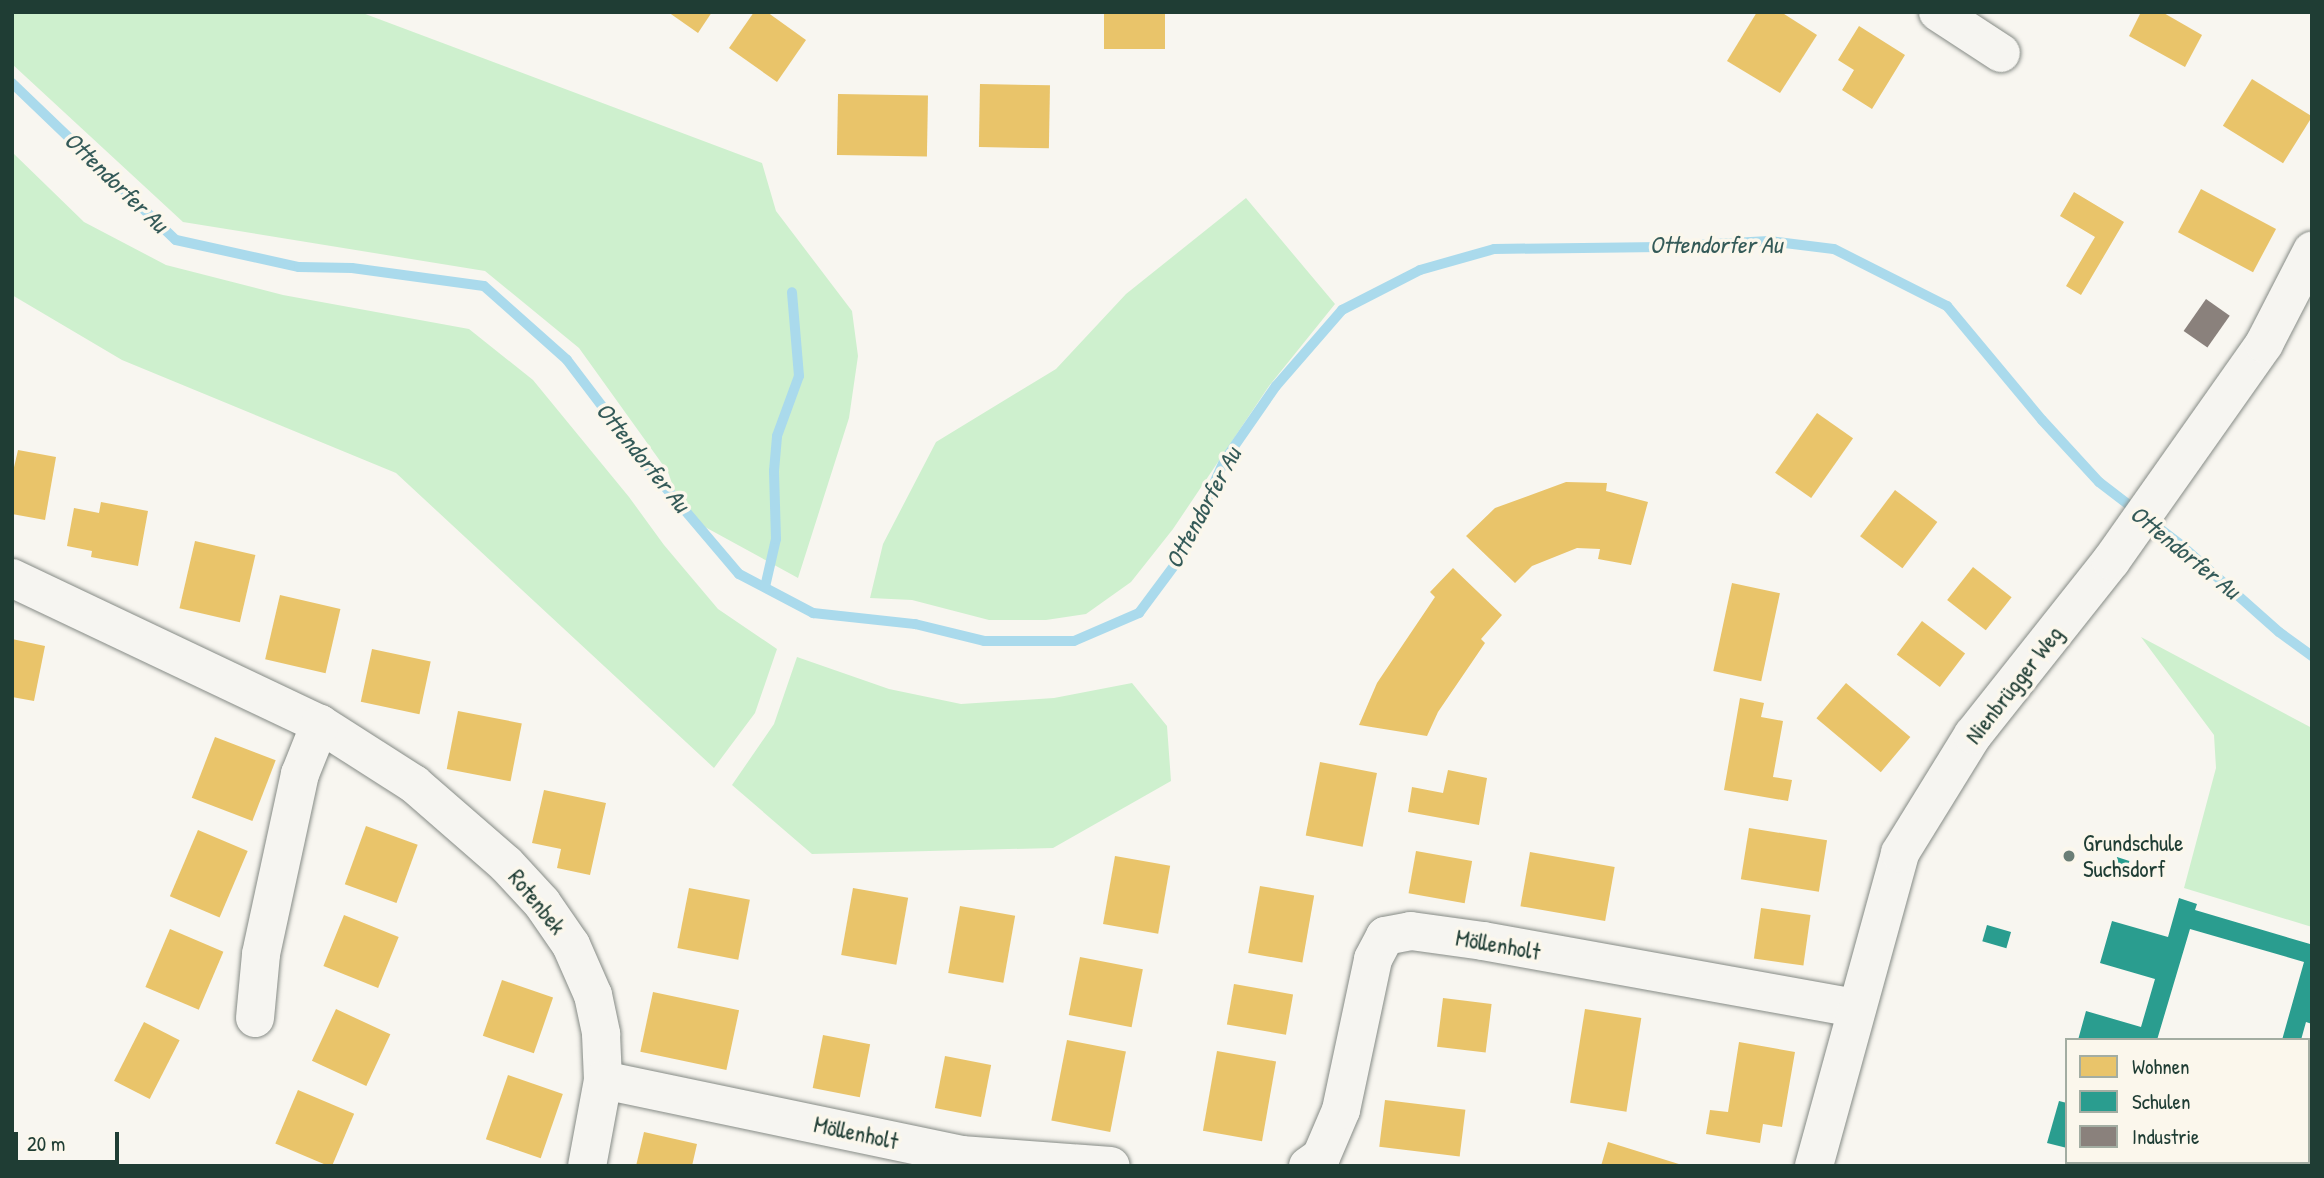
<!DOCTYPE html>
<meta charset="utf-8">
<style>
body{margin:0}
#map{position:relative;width:2324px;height:1178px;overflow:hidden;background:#f8f6f0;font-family:"Patrick Hand",sans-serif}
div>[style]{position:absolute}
.green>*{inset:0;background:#cef0ce}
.homes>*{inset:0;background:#e9c46a;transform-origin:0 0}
.schools>*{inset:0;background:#2a9d8f;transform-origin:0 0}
.industry>*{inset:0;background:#8a817c;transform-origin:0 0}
.stream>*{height:10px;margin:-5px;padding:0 5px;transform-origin:5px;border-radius:5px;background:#aadaec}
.roads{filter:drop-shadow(0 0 2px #868b86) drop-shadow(0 0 2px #868b86)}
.minor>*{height:38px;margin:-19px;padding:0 19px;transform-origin:19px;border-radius:19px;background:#f6f5f1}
.dots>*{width:19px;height:19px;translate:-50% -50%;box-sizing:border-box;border:4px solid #fbf7ec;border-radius:50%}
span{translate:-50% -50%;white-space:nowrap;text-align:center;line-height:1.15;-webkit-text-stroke:7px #fbf7ec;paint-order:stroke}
.street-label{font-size:23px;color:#1f3d34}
.poi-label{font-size:23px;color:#1f3d34}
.left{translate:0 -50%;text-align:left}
.water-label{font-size:24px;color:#345a58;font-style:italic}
.frame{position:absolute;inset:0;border:14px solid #1f3d34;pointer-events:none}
.legend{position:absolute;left:2065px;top:1038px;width:245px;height:126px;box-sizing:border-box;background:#fbf7ec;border:2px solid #a3ada2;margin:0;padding:9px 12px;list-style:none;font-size:21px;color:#1f3d34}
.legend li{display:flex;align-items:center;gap:14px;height:35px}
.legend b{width:35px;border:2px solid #a3ada2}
.scale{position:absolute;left:14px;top:1132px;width:105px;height:32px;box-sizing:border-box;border:4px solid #1f3d34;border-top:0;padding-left:9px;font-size:21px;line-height:24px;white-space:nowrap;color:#1f3d34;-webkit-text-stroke:5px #fbf7ec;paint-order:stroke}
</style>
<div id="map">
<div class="green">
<div style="clip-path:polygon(12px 12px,360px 12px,762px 163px,776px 211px,852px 311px,858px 356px,849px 418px,798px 578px,683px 515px,668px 472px,579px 348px,485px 271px,183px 222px,12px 64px)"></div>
<div style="clip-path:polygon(12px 152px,84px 222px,166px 265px,283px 295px,469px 329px,533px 380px,629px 497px,664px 545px,718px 609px,777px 649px,755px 713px,714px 768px,396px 473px,122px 360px,12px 295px)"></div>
<div style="clip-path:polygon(1246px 198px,1335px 304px,1269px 386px,1173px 529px,1131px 582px,1086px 614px,1046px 620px,989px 620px,912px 600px,870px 598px,883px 544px,936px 442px,1056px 369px,1126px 294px)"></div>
<div style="clip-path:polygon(2141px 637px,2312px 728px,2312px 927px,2184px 888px,2216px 768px,2214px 735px)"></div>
<div style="clip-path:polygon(797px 657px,889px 689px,961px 704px,1054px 698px,1132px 683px,1167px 726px,1171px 781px,1053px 848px,812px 854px,732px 785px,774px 724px)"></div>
</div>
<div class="homes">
<div style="clip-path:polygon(668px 12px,712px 12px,698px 33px)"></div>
<div style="clip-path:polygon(754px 12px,767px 12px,806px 40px,777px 82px,729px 48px)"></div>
<div style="left:1104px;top:12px;width:61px;height:37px"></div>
<div style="clip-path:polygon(1757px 12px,1781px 12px,1817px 35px,1780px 93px,1727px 61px)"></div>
<div style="clip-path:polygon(2141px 12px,2162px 12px,2202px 35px,2185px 67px,2129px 36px)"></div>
<div style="clip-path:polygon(1859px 26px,1905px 55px,1872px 109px,1842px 90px,1854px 70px,1838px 60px)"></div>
<div style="left:2252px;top:79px;width:71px;height:55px;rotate:32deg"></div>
<div style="left:980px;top:84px;width:70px;height:63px;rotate:1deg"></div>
<div style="left:838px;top:94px;width:90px;height:61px;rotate:1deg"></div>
<div style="left:2201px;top:189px;width:85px;height:49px;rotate:28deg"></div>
<div style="clip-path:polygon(2074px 192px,2124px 222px,2081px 295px,2066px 286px,2095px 237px,2060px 216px)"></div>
<div style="left:1817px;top:413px;width:44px;height:73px;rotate:35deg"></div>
<div style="clip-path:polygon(18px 450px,56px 457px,45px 520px,12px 514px,12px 476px)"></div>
<div style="clip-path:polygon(1566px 482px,1607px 483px,1606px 491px,1648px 502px,1631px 565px,1598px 559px,1600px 549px,1577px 548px,1532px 566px,1515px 583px,1466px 536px,1495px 508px)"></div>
<div style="left:1895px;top:490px;width:53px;height:58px;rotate:37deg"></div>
<div style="clip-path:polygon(101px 502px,148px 511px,138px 566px,91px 557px,92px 551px,67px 546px,74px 508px,99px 513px)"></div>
<div style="left:195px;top:541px;width:62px;height:69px;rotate:13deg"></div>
<div style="left:1973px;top:567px;width:49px;height:42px;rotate:38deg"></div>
<div style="clip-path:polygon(1453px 568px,1502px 615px,1481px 639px,1485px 643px,1438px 712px,1427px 736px,1359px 725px,1377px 683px,1435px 597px,1430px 592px)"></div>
<div style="left:1732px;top:583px;width:49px;height:90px;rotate:12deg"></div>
<div style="left:280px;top:595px;width:62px;height:66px;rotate:13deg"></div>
<div style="left:1922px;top:621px;width:54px;height:42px;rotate:37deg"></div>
<div style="clip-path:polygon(12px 639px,45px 646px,34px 701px,12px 697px)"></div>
<div style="left:372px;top:649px;width:60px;height:54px;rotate:12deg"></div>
<div style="left:1846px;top:683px;width:84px;height:46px;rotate:40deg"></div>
<div style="clip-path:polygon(1740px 698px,1764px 703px,1761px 717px,1783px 721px,1773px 777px,1792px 780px,1788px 801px,1724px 790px)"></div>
<div style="left:458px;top:711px;width:65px;height:59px;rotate:11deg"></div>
<div style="left:215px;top:737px;width:65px;height:65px;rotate:21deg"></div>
<div style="left:1320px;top:762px;width:58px;height:75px;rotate:11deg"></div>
<div style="clip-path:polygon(1448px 770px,1487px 778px,1479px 825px,1408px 812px,1412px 787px,1443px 793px)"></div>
<div style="clip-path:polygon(544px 790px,606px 803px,590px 875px,557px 868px,561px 849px,532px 843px)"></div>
<div style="left:366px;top:826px;width:55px;height:62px;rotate:20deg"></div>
<div style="left:1749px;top:828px;width:79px;height:52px;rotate:9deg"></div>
<div style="left:198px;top:830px;width:54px;height:72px;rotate:23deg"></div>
<div style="left:1416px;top:851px;width:57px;height:43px;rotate:10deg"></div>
<div style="left:1530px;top:852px;width:86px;height:55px;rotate:10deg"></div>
<div style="left:1115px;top:856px;width:56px;height:69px;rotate:10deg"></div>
<div style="left:1260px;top:886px;width:55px;height:68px;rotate:10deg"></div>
<div style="left:689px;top:888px;width:62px;height:61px;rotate:11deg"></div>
<div style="left:853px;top:888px;width:56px;height:68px;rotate:10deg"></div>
<div style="left:960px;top:906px;width:56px;height:68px;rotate:10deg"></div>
<div style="left:1761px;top:908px;width:50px;height:51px;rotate:8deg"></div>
<div style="left:344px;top:915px;width:59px;height:55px;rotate:22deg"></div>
<div style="left:170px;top:929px;width:58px;height:63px;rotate:23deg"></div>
<div style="left:1080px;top:957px;width:64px;height:59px;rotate:11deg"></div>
<div style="left:502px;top:980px;width:54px;height:59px;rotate:19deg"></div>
<div style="left:1234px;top:984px;width:60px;height:41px;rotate:10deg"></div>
<div style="left:653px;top:992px;width:88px;height:61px;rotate:12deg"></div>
<div style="left:1443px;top:998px;width:49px;height:49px;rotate:7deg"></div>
<div style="left:336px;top:1009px;width:60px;height:57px;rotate:25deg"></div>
<div style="left:1585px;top:1009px;width:57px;height:95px;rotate:9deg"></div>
<div style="left:144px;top:1022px;width:40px;height:66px;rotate:27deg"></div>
<div style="left:823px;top:1035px;width:48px;height:54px;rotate:11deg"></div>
<div style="left:1067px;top:1040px;width:60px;height:82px;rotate:11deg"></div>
<div style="clip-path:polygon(1739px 1042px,1795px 1052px,1782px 1127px,1763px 1124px,1760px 1143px,1706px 1134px,1710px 1110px,1728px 1112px)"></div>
<div style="left:1217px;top:1051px;width:60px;height:81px;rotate:10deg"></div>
<div style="left:945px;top:1056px;width:47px;height:53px;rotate:11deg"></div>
<div style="left:508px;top:1075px;width:58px;height:68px;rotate:19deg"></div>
<div style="left:298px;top:1090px;width:61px;height:58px;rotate:23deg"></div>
<div style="left:1385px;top:1100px;width:81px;height:47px;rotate:7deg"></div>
<div style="clip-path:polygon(644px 1132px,697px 1144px,692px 1166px,636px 1166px)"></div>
<div style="clip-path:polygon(1608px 1142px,1682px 1165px,1682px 1166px,1601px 1166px)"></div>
</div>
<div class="schools">
<div style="left:2117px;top:857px;width:13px;height:16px;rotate:18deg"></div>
<div style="clip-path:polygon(2179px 898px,2197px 904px,2195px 910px,2310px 944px,2312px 939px,2312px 1024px,2306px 1022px,2301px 1040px,2282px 1040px,2304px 962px,2190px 929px,2157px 1040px,2078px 1040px,2086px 1011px,2141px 1027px,2155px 979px,2100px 963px,2112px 921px,2168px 937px)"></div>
<div style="left:1987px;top:925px;width:25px;height:17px;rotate:16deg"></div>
<div style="left:2308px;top:1077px;width:4px;height:45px;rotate:14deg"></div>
<div style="clip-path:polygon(2059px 1101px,2067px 1103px,2067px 1148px,2047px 1143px)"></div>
</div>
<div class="industry">
<div style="left:2206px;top:299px;width:29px;height:39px;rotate:35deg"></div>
</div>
<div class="stream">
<div style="left:12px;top:83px;width:227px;rotate:43.8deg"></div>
<div style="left:176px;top:240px;width:126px;rotate:12.4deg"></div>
<div style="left:299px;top:267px;width:53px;rotate:1.1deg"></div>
<div style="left:352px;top:268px;width:133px;rotate:7.8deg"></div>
<div style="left:484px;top:286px;width:111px;rotate:41.7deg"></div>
<div style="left:567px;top:360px;width:136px;rotate:52.8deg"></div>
<div style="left:649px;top:468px;width:139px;rotate:49.7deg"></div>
<div style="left:739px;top:574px;width:84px;rotate:27.8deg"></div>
<div style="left:813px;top:613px;width:103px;rotate:6.2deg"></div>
<div style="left:915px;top:624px;width:71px;rotate:13.8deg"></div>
<div style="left:984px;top:641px;width:90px"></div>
<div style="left:1074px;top:641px;width:71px;rotate:-23.3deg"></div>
<div style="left:1139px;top:613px;width:72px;rotate:-53.4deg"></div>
<div style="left:1182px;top:555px;width:103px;rotate:-65.9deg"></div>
<div style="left:1224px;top:461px;width:91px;rotate:-55.3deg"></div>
<div style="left:1276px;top:386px;width:101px;rotate:-49deg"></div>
<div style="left:1342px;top:310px;width:88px;rotate:-27.1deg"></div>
<div style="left:1420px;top:270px;width:77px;rotate:-15.8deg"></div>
<div style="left:1494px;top:249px;width:167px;rotate:-0.7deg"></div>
<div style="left:1661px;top:247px;width:108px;rotate:-3.2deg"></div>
<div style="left:1769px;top:241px;width:65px;rotate:7deg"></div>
<div style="left:1834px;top:249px;width:127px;rotate:26.8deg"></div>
<div style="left:1947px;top:306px;width:148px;rotate:50.2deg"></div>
<div style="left:2042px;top:420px;width:84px;rotate:47.4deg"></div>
<div style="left:2099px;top:482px;width:103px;rotate:37.5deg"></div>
<div style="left:2181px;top:545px;width:131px;rotate:41.6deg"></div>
<div style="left:2279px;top:632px;width:41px;rotate:36deg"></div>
<div style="left:765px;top:587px;width:49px;rotate:-77.1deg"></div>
<div style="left:776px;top:539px;width:68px;rotate:-91.7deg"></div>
<div style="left:774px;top:471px;width:35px;rotate:-85deg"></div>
<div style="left:777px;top:436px;width:64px;rotate:-69.9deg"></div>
<div style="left:799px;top:376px;width:84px;rotate:-94.8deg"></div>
</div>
<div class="roads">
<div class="minor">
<div style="left:1938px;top:12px;width:75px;rotate:33.1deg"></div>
<div style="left:12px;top:578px;width:341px;rotate:25.4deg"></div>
<div style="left:320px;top:724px;width:112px;rotate:32.6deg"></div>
<div style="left:414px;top:784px;width:122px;rotate:41deg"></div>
<div style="left:506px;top:864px;width:53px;rotate:47.3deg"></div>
<div style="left:542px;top:903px;width:51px;rotate:55.4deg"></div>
<div style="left:571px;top:945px;width:55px;rotate:66.3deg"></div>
<div style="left:593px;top:995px;width:40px;rotate:78deg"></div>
<div style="left:601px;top:1034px;width:46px;rotate:87.5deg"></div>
<div style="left:603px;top:1080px;width:87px;rotate:100.5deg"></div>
<div style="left:255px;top:1018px;width:64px;rotate:-84.6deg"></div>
<div style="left:261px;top:954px;width:184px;rotate:-77.8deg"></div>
<div style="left:300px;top:774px;width:54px;rotate:-68.2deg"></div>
<div style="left:603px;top:1080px;width:366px;rotate:11.8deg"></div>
<div style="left:961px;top:1155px;width:150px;rotate:4.2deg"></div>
<div style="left:1308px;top:1166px;width:16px;rotate:-35deg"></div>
<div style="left:1321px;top:1157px;width:51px;rotate:-66.9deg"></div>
<div style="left:1341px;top:1110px;width:154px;rotate:-78deg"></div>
<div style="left:1373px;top:959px;width:26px;rotate:-62deg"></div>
<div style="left:1385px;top:936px;width:26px;rotate:-11deg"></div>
<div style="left:1411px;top:931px;width:73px;rotate:7.9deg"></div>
<div style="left:1483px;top:941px;width:378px;rotate:10.2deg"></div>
<div style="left:1814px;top:1166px;width:325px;rotate:-74.6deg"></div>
<div style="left:1900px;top:853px;width:139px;rotate:-58.3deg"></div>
<div style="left:1973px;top:735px;width:222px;rotate:-51.6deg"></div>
<div style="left:2111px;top:561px;width:266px;rotate:-54.8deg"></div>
<div style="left:2264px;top:344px;width:105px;rotate:-62.7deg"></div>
</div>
</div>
<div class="dots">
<div style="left:2069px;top:856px;background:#6b7e76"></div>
</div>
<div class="street-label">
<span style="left:2014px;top:685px;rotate:-52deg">Nienbrügger Weg</span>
<span style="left:537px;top:902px;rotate:51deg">Rotenbek</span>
<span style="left:1498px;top:945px;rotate:10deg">Möllenholt</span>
<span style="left:856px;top:1133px;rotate:12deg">Möllenholt</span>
</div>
<div class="poi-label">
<span class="left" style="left:2083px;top:856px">Grundschule<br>Suchsdorf</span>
</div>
<div class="water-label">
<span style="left:116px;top:182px;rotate:44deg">Ottendorfer Au</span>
<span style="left:1716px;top:245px">Ottendorfer Au</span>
<span style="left:643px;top:457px;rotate:51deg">Ottendorfer Au</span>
<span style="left:1203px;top:508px;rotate:-62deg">Ottendorfer Au</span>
<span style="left:2185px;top:552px;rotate:39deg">Ottendorfer Au</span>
</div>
<div class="frame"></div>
<ul class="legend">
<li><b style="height:19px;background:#e9c46a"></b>Wohnen</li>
<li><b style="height:19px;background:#2a9d8f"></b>Schulen</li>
<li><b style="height:19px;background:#8a817c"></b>Industrie</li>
</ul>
<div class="scale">20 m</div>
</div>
